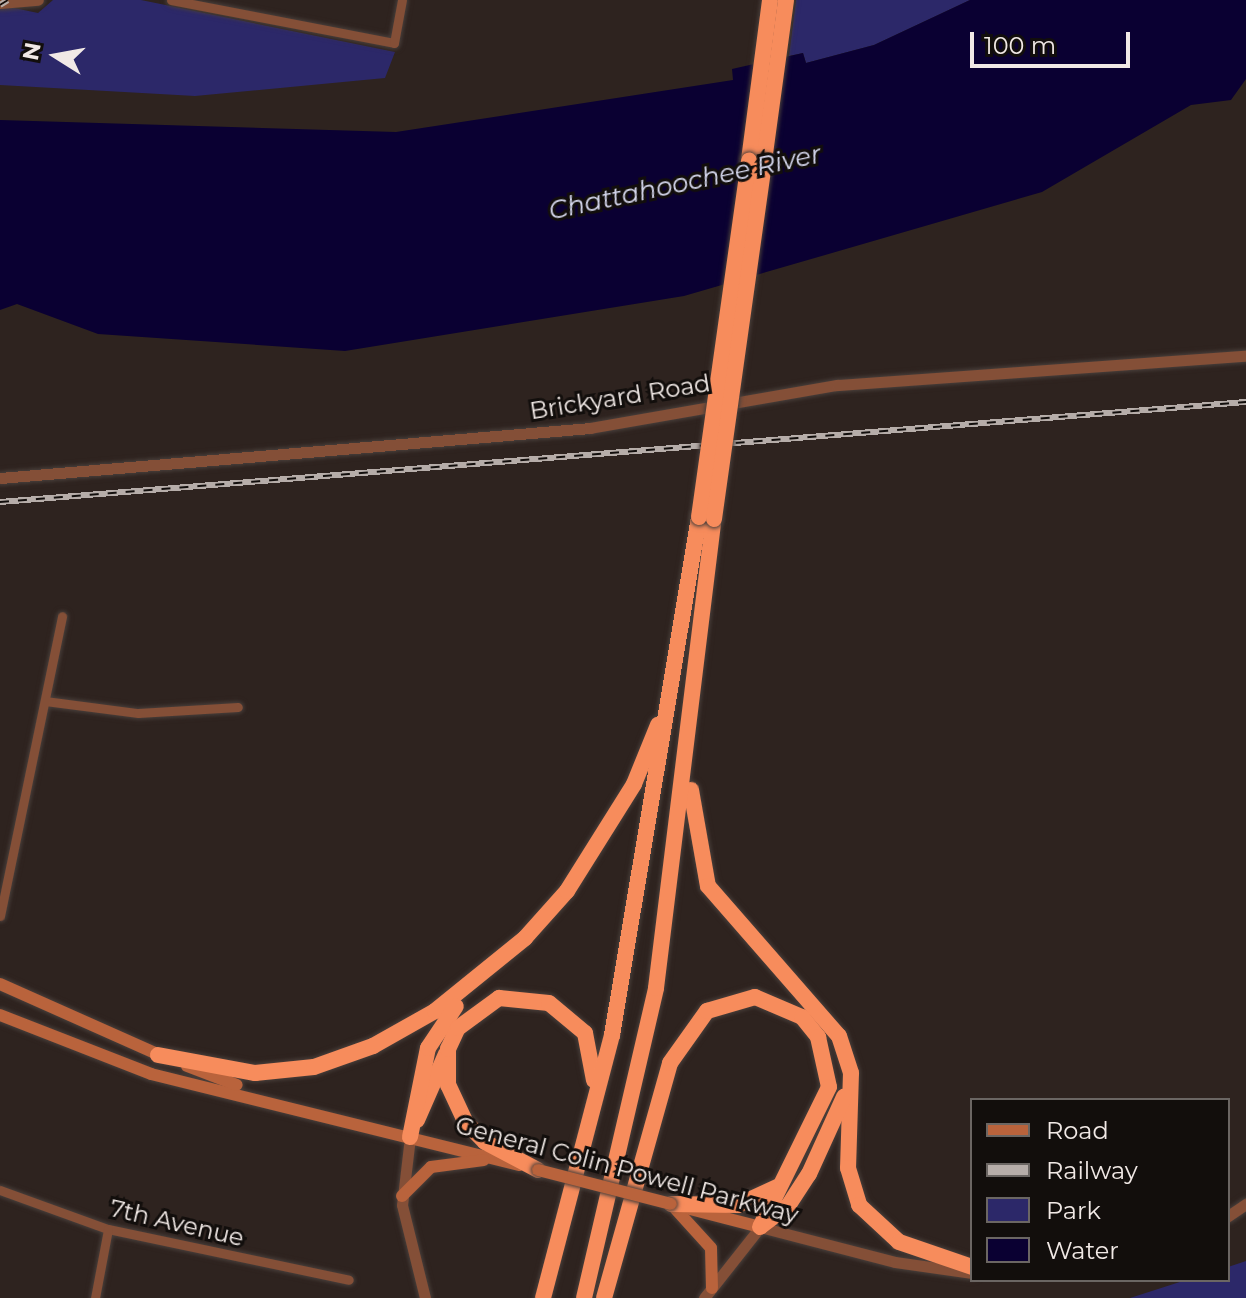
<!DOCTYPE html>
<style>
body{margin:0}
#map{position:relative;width:1246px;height:1298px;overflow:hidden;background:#2e231f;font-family:Montserrat,sans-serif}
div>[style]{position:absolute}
.green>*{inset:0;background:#2c2869}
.water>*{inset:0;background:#0a0032}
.roads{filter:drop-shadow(0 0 2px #493f3b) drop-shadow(0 0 2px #493f3b)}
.minor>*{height:9px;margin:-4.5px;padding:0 4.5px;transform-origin:4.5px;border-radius:4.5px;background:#844f37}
.tertiary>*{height:11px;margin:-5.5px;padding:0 5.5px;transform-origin:5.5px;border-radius:5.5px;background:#844f37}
.secondary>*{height:12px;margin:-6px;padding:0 6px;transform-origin:6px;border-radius:6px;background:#b9633c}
.motorway>*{height:16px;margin:-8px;padding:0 8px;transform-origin:8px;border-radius:8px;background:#f78c5c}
.rail>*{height:6px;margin-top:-3px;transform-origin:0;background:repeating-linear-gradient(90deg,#120e0c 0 9px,#b6ada9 0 18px);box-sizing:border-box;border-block:2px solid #b6ada9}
.bridges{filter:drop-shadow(0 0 2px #493f3b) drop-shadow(0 0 2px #493f3b)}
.secondary-bridge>*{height:12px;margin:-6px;padding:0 6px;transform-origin:6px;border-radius:6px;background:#b9633c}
.motorway-bridge>*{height:16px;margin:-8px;padding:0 8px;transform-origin:8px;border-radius:8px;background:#f78c5c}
span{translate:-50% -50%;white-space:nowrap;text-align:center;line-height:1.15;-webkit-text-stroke:6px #120e0c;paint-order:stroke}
.street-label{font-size:24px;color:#f1e9e6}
.water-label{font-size:26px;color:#d5d7ed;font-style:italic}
.legend{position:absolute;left:970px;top:1098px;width:260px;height:184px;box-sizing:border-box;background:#120e0c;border:2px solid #6b6663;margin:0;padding:10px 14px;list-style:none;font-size:24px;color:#f1e9e6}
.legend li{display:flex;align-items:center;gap:16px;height:40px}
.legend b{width:40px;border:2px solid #6b6663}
.north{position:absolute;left:16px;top:16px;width:80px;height:80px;-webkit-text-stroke:6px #120e0c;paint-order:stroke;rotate:281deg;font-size:22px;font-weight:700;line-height:32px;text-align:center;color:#f1e9e6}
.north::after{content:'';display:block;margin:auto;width:28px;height:36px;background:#f1e9e6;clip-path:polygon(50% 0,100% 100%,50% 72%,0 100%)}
.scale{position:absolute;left:970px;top:32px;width:160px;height:36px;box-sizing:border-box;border:4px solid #f1e9e6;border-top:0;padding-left:10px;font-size:24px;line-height:28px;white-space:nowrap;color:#f1e9e6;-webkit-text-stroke:6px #120e0c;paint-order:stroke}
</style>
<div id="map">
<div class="green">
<div style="clip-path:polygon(53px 0,141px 0,395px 52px,385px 78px,195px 96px,0 85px,0 5px,38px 13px)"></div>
<div style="clip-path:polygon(796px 0,970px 0,874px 45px,806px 63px,803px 53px,789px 56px)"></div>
<div style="clip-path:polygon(1246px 1261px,1246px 1298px,1130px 1298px,1186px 1280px,1228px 1280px,1228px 1267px)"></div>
</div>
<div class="water">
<div style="clip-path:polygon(970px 0,1246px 0,1246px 79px,1231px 100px,1191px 105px,1042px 192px,684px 296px,345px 351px,98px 334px,17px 304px,0 310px,0 120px,396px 132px,733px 80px,732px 69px,803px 53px,806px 63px,874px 45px)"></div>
</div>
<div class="roads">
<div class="minor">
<div style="left:171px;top:0;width:227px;rotate:10.9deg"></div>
<div style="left:394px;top:43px;width:44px;rotate:-79.5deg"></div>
<div style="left:45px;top:701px;width:94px;rotate:7.4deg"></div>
<div style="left:138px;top:713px;width:100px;rotate:-3.4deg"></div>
<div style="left:0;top:916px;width:306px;rotate:-78.3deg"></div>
<div style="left:0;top:1190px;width:115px;rotate:19.9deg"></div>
<div style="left:108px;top:1229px;width:246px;rotate:11.9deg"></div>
<div style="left:95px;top:1298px;width:70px;rotate:-79.3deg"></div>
</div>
<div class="tertiary">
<div style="left:0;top:3px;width:38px;rotate:-5deg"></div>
<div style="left:0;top:478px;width:592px;rotate:-4.84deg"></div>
<div style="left:590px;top:428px;width:251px;rotate:-9.9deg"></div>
<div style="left:837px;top:385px;width:410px;rotate:-4.1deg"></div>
<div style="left:410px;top:1137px;width:68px;rotate:96.7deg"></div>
<div style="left:402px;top:1205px;width:96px;rotate:76.1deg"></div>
<div style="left:1228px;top:1216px;width:22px;rotate:-34deg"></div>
<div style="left:704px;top:1298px;width:90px;rotate:-51.7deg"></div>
<div style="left:760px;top:1227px;width:139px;rotate:14.5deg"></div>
<div style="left:895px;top:1262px;width:78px;rotate:8.1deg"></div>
</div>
<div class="secondary">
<div style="left:0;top:984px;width:182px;rotate:24deg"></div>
<div style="left:0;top:1015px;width:162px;rotate:21.3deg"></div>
<div style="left:151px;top:1074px;width:379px;rotate:13.9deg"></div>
<div style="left:187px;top:1066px;width:53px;rotate:20.8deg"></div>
<div style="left:402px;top:1196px;width:41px;rotate:-45deg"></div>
<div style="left:431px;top:1167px;width:53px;rotate:-7.5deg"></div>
<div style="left:671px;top:1204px;width:59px;rotate:47.7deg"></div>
<div style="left:711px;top:1248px;width:40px;rotate:88.6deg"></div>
<div style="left:690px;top:1209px;width:72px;rotate:14.4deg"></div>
</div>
<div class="motorway">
<div style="left:749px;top:160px;width:161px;rotate:-82.5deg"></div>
<div style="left:764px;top:161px;width:162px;rotate:-82.2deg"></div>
<div style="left:691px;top:790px;width:97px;rotate:80deg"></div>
<div style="left:708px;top:886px;width:199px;rotate:48.9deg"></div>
<div style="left:839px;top:1036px;width:39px;rotate:72deg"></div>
<div style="left:851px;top:1073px;width:95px;rotate:91.8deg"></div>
<div style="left:848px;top:1168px;width:39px;rotate:73deg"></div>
<div style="left:859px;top:1205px;width:54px;rotate:42.8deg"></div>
<div style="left:899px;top:1242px;width:77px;rotate:18.9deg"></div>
<div style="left:158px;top:1055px;width:99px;rotate:10.5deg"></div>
<div style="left:255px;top:1073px;width:59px;rotate:-5.8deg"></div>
<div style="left:314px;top:1067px;width:63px;rotate:-19.6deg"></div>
<div style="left:373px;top:1046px;width:71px;rotate:-29.4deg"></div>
<div style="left:435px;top:1011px;width:116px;rotate:-39deg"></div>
<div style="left:525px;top:938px;width:63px;rotate:-48.2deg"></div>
<div style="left:567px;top:891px;width:126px;rotate:-57.9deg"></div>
<div style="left:634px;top:784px;width:64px;rotate:-67.9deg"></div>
<div style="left:417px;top:1120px;width:72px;rotate:-66.3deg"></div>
<div style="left:410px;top:1137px;width:91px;rotate:-78.6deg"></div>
<div style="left:428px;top:1048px;width:50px;rotate:-56.3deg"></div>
<div style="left:538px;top:1170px;width:60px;rotate:-152.2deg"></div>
<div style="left:485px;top:1142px;width:29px;rotate:-134deg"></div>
<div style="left:465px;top:1121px;width:40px;rotate:-115deg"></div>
<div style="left:448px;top:1085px;width:36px;rotate:-90deg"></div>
<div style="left:448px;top:1049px;width:23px;rotate:-65deg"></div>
<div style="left:458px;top:1028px;width:51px;rotate:-36.2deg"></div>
<div style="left:499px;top:998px;width:50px;rotate:5.7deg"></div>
<div style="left:549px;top:1003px;width:47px;rotate:39.8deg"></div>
<div style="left:585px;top:1033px;width:48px;rotate:79.2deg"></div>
<div style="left:671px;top:1204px;width:67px;rotate:0.9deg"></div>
<div style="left:738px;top:1205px;width:43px;rotate:-24.8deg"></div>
<div style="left:761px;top:1226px;width:34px;rotate:-37deg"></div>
<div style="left:788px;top:1206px;width:38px;rotate:-57deg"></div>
<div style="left:809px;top:1174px;width:85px;rotate:-65.6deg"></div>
<div style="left:543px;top:1298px;width:272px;rotate:-75.3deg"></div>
<div style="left:612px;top:1035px;width:525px;rotate:-80.47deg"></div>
<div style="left:584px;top:1298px;width:318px;rotate:-76.9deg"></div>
<div style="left:656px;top:988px;width:473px;rotate:-83deg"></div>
<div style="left:604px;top:1298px;width:244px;rotate:-74.3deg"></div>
<div style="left:670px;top:1063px;width:64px;rotate:-54.6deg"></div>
<div style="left:707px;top:1011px;width:50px;rotate:-16.3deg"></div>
<div style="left:755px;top:997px;width:51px;rotate:23.1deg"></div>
<div style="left:802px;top:1017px;width:26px;rotate:51deg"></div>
<div style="left:818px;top:1037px;width:51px;rotate:77.6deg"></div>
<div style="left:829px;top:1087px;width:156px;rotate:116.2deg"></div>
</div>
</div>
<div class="rail">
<div style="left:0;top:5px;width:9px;rotate:-32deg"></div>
<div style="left:0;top:502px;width:1250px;rotate:-4.59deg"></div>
</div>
<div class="bridges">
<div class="secondary-bridge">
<div style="left:538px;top:1170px;width:137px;rotate:14.3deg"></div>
</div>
<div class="motorway-bridge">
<div style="left:699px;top:517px;width:360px;rotate:-82deg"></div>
<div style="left:714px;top:519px;width:361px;rotate:-82deg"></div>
</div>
</div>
<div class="street-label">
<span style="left:620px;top:397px;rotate:-9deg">Brickyard Road</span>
<span style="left:627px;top:1170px;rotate:15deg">General Colin Powell Parkway</span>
<span style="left:177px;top:1223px;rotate:13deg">7th Avenue</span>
</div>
<div class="water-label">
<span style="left:685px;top:183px;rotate:-12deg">Chattahoochee River</span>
</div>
<ul class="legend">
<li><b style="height:10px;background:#b9633c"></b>Road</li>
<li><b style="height:10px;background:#b6ada9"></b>Railway</li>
<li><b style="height:22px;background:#2c2869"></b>Park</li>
<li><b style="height:22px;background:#0a0032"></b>Water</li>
</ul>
<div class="north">N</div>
<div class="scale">100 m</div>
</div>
